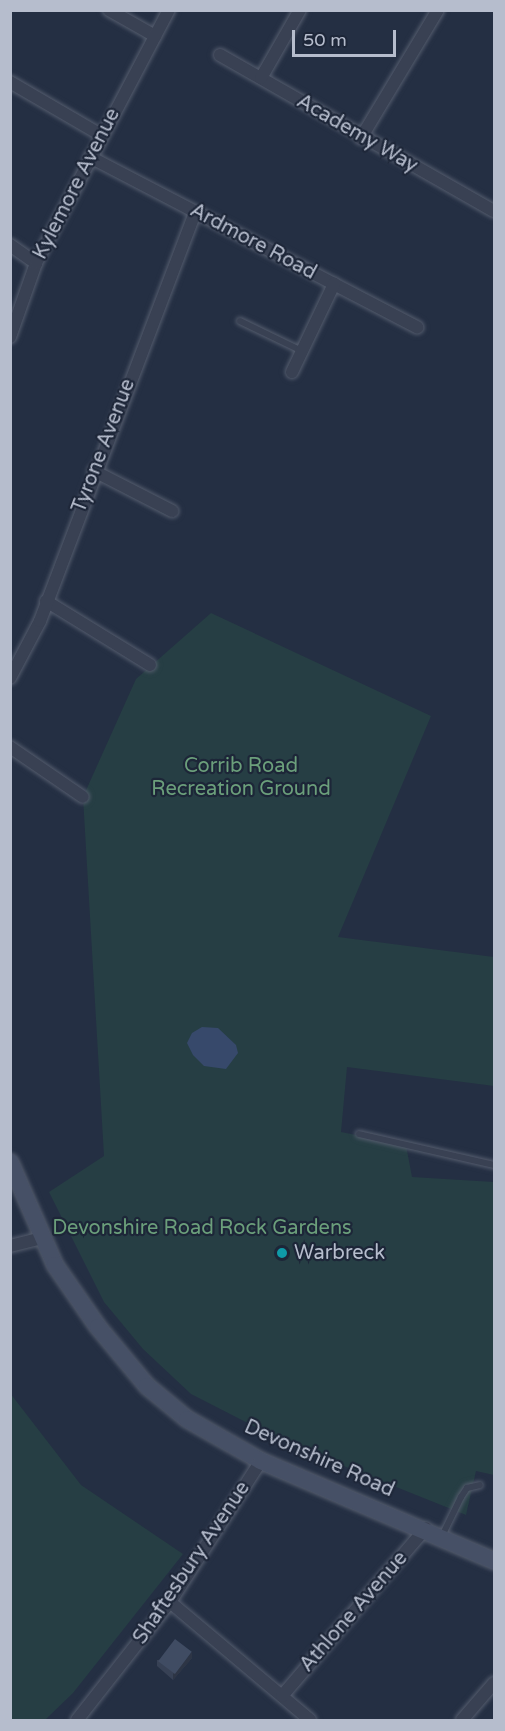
<!DOCTYPE html>
<style>
body{margin:0}
#map{position:relative;width:505px;height:1731px;overflow:hidden;background:#242f43;font-family:"Varela Round",sans-serif}
div>[style]{position:absolute}
.green>*{inset:0;background:#263e44}
.water>*{inset:0;background:#37496b}
.roads{filter:drop-shadow(0 0 2px #545c6d) drop-shadow(0 0 2px #545c6d)}
.service>*{height:6px;margin:-3px;padding:0 3px;transform-origin:3px;border-radius:3px;background:#394153}
.minor>*{height:12px;margin:-6px;padding:0 6px;transform-origin:6px;border-radius:6px;background:#394153}
.secondary>*{height:16px;margin:-8px;padding:0 8px;transform-origin:8px;border-radius:8px;background:#465066}
.wall>*{inset:0;background:#374155}
.shaded-wall>*{inset:0;background:#2d3545}
.building>*{inset:0;background:#404c63;transform-origin:0 0}
.dots>*{width:16px;height:16px;translate:-50% -50%;box-sizing:border-box;border:3px solid #1d2638;border-radius:50%}
span{translate:-50% -50%;white-space:nowrap;text-align:center;line-height:1.15;-webkit-text-stroke:4.5px #1d2638;paint-order:stroke}
.street-label{font-size:20px;color:#b6bdcd}
.park-label{font-size:20px;color:#6b9f7b}
.poi-label{font-size:20px;color:#b6bdcd}
.left{translate:0 -50%;text-align:left}
.frame{position:absolute;inset:0;border:12px solid #b6bdcd;pointer-events:none}
.scale{position:absolute;left:292px;top:30px;width:104px;height:27px;box-sizing:border-box;border:3px solid #b6bdcd;border-top:0;padding-left:8px;font-size:18px;line-height:21px;white-space:nowrap;color:#b6bdcd;-webkit-text-stroke:4px #1d2638;paint-order:stroke}
</style>
<div id="map">
<div class="green">
<div style="clip-path:polygon(211px 613px,431px 716px,338px 937px,494px 957px,494px 1086px,347px 1067px,341px 1132px,406px 1145px,412px 1177px,494px 1182px,494px 1475px,476px 1471px,466px 1515px,289px 1444px,191px 1394px,143px 1349px,104px 1302px,49px 1192px,104px 1156px,83px 797px,136px 679px)"></div>
<div style="clip-path:polygon(10px 1393px,81px 1485px,183px 1554px,73px 1693px,45px 1720px,11px 1720px)"></div>
</div>
<div class="water">
<div style="clip-path:polygon(202px 1027px,218px 1028px,236px 1045px,238px 1053px,226px 1069px,204px 1066px,193px 1055px,187px 1043px,192px 1033px)"></div>
</div>
<div class="roads">
<div class="service">
<div style="left:240px;top:321px;width:69px;rotate:25.8deg"></div>
<div style="left:359px;top:1134px;width:139px;rotate:12.9deg"></div>
<div style="left:442px;top:1536px;width:43px;rotate:-64deg"></div>
<div style="left:461px;top:1497px;width:11px;rotate:-56deg"></div>
<div style="left:467px;top:1488px;width:13px;rotate:-13deg"></div>
</div>
<div class="minor">
<div style="left:109px;top:10px;width:53px;rotate:29.5deg"></div>
<div style="left:220px;top:55px;width:315px;rotate:29.7deg"></div>
<div style="left:261px;top:78px;width:78px;rotate:-60.2deg"></div>
<div style="left:10px;top:82px;width:105px;rotate:30.2deg"></div>
<div style="left:361px;top:138px;width:149px;rotate:-59deg"></div>
<div style="left:90px;top:157px;width:369px;rotate:27.5deg"></div>
<div style="left:10px;top:245px;width:32px;rotate:35deg"></div>
<div style="left:10px;top:337px;width:78px;rotate:-70.6deg"></div>
<div style="left:36px;top:263px;width:286px;rotate:-62.3deg"></div>
<div style="left:292px;top:372px;width:98px;rotate:-64.5deg"></div>
<div style="left:94px;top:471px;width:88px;rotate:27.1deg"></div>
<div style="left:46px;top:601px;width:122px;rotate:31.6deg"></div>
<div style="left:10px;top:678px;width:64px;rotate:-62.2deg"></div>
<div style="left:40px;top:621px;width:437px;rotate:-69.2deg"></div>
<div style="left:10px;top:747px;width:88px;rotate:34.4deg"></div>
<div style="left:10px;top:1246px;width:32px;rotate:-14deg"></div>
<div style="left:170px;top:1602px;width:183px;rotate:40.1deg"></div>
<div style="left:282px;top:1696px;width:221px;rotate:-49.4deg"></div>
<div style="left:77px;top:1720px;width:150px;rotate:-51.8deg"></div>
<div style="left:170px;top:1602px;width:168px;rotate:-57.2deg"></div>
<div style="left:462px;top:1720px;width:49px;rotate:-49.1deg"></div>
</div>
<div class="secondary">
<div style="left:10px;top:1162px;width:112px;rotate:66.4deg"></div>
<div style="left:55px;top:1265px;width:75px;rotate:55.3deg"></div>
<div style="left:98px;top:1327px;width:77px;rotate:50.3deg"></div>
<div style="left:147px;top:1386px;width:52px;rotate:39.5deg"></div>
<div style="left:187px;top:1419px;width:85px;rotate:29.6deg"></div>
<div style="left:261px;top:1461px;width:254px;rotate:23.2deg"></div>
</div>
</div>
<div class="wall">
<div style="clip-path:polygon(192px 1658px,173px 1680px,157px 1666px,157px 1660px)"></div>
</div>
<div class="shaded-wall">
<div style="clip-path:polygon(192px 1652px,192px 1658px,173px 1680px,173px 1674px)"></div>
</div>
<div class="building">
<div style="left:175px;top:1639px;width:21px;height:28px;rotate:37deg"></div>
</div>
<div class="dots">
<div style="left:282px;top:1253px;background:#0f9aa8"></div>
</div>
<div class="street-label">
<span style="left:357px;top:134px;rotate:30deg">Academy Way</span>
<span style="left:77px;top:184px;rotate:-63deg">Kylemore Avenue</span>
<span style="left:253px;top:242px;rotate:28deg">Ardmore Road</span>
<span style="left:104px;top:446px;rotate:-69deg">Tyrone Avenue</span>
<span style="left:319px;top:1459px;rotate:24deg">Devonshire Road</span>
<span style="left:192px;top:1563px;rotate:-56deg">Shaftesbury Avenue</span>
<span style="left:354px;top:1612px;rotate:-49deg">Athlone Avenue</span>
</div>
<div class="park-label">
<span style="left:241px;top:778px">Corrib Road<br>Recreation Ground</span>
<span style="left:202px;top:1228px">Devonshire Road Rock Gardens</span>
</div>
<div class="poi-label">
<span class="left" style="left:294px;top:1253px">Warbreck</span>
</div>
<div class="frame"></div>
<div class="scale">50 m</div>
</div>
